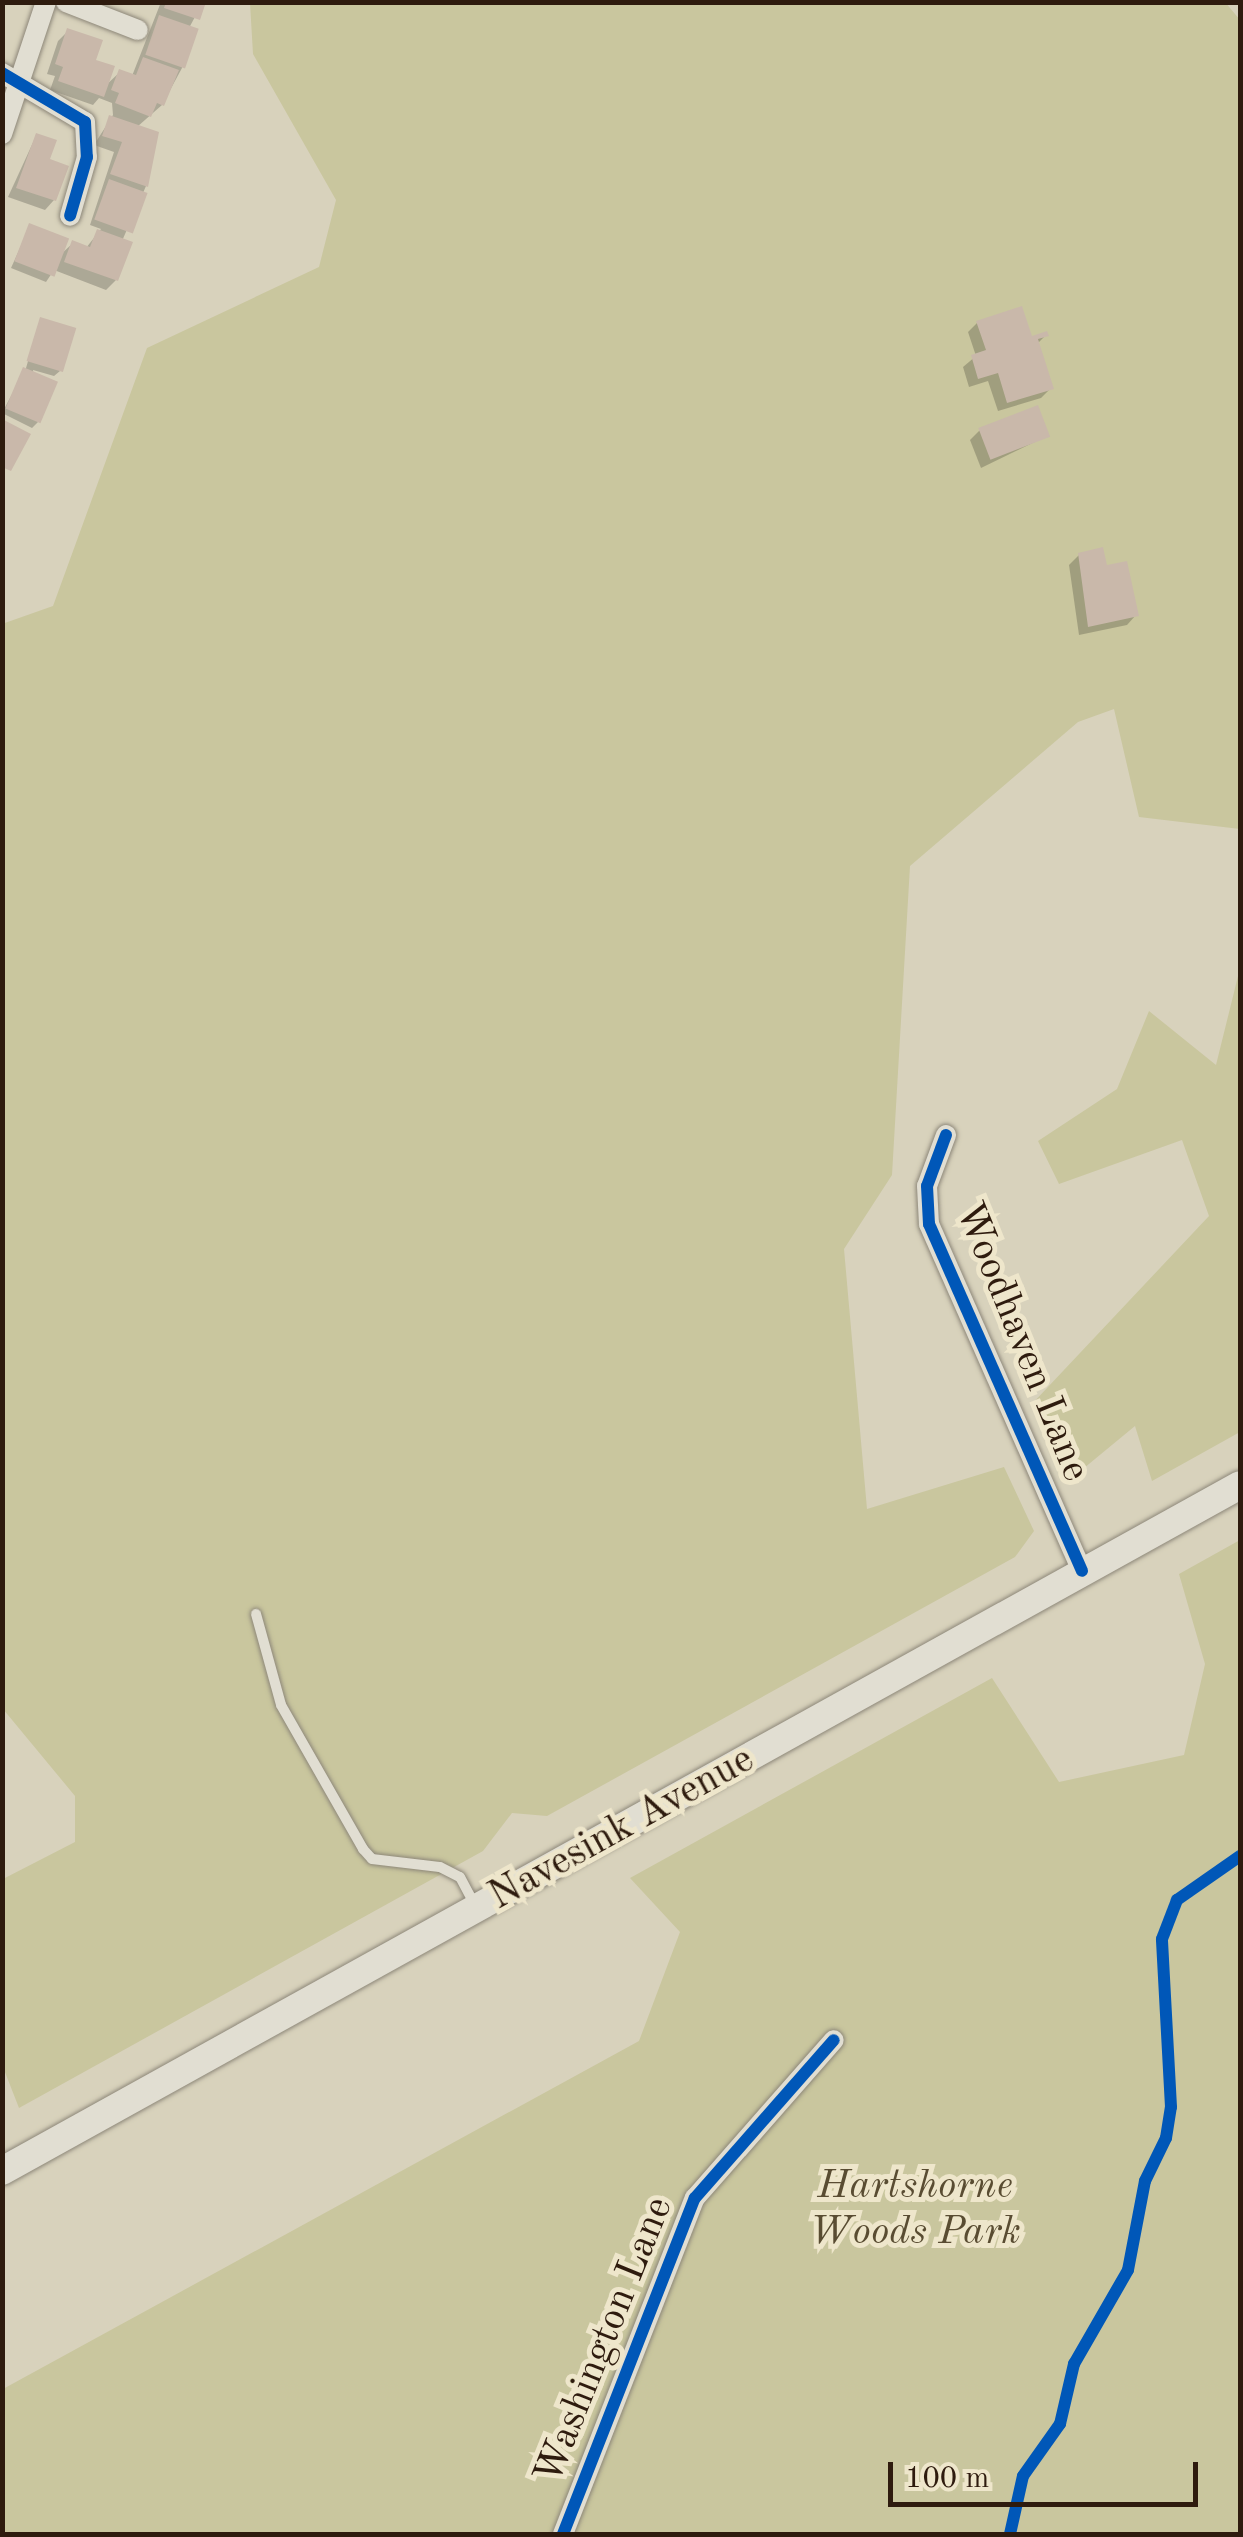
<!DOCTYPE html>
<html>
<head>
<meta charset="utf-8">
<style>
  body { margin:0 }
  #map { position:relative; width:1243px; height:2537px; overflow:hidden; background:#d8d2bc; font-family:"Old Standard TT",serif }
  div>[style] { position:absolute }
  .green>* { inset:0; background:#c9c69e }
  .shadow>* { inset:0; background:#0003 }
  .building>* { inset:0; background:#c9b8aa; transform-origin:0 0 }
  .roads { filter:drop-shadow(0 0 2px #8d8779) drop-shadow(0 0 2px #8d8779) }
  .service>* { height:10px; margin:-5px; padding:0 5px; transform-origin:5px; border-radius:5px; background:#e1ded2 }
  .minor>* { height:20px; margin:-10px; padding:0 10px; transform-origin:10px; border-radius:10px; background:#e1ded2 }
  .secondary>* { height:28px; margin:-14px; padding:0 14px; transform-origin:14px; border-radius:14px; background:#e1ded2 }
  .cycleway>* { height:12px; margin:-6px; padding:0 6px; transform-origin:6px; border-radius:6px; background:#0057b8 }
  span { translate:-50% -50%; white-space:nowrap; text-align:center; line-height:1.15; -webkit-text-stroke:10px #eee6cb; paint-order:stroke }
  .street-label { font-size:40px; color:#2e1b0e }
  .park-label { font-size:40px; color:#594c32; font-style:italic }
  .frame { position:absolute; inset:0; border:5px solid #2e1b0e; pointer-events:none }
  .scale { position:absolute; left:888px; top:2462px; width:310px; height:45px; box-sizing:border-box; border:5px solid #2e1b0e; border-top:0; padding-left:12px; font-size:30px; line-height:35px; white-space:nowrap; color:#2e1b0e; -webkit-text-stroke:8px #eee6cb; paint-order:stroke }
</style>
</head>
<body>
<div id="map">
  <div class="green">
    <div style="clip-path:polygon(1225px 2px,1240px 20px,1240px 829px,1139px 817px,1114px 709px,1078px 722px,910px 866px,892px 1175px,844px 1249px,867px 1509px,1004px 1467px,1034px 1531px,1015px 1557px,547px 1816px,512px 1813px,483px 1851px,19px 2108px,3px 2067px,3px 1879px,75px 1842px,75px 1796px,3px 1709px,2px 624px,53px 606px,147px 348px,319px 267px,336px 200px,253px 54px,250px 3px)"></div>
    <div style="clip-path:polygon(1240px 968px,1240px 1432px,1152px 1481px,1135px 1426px,1078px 1473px,1031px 1405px,1209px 1216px,1182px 1140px,1059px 1184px,1038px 1141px,1117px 1089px,1149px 1011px,1216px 1065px)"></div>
    <div style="clip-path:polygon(1240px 1540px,1240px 2534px,3px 2534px,3px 2389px,639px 2041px,680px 1932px,630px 1878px,992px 1678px,1059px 1782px,1184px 1755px,1205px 1664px,1179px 1574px)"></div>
  </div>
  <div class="shadow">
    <div style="clip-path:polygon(161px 2px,203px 2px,189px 28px,182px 68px,162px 105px,137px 127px,146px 186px,122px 241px,116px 280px,106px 290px,54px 270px,46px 282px,11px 268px,30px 226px,59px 256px,73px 243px,86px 248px,101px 229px,90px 225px,114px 152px,94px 145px,113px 115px,112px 103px,99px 98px,93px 105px,50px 90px,55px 76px,47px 74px,58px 41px,68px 31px,105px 86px,120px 72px,132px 76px)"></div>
    <div style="clip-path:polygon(36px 136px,54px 200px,45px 210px,8px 197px)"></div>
    <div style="clip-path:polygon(40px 320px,60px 371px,54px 376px,33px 370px,38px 422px,32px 428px,2px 413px,26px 368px)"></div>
    <div style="clip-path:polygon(977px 323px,1030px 339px,1046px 335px,1037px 344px,1051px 388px,1041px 398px,998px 411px,988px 381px,969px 387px,963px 367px,976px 356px,968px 332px)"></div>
    <div style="clip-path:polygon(980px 430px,1047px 436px,981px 468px,970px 440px)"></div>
    <div style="clip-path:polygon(1079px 555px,1105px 568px,1136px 615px,1127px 625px,1079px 635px,1069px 565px)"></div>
  </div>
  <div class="building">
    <div style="clip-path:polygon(166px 2px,206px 2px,200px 20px,164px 8px)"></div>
    <div style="left:159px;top:15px;width:42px;height:42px;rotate:19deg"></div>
    <div style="clip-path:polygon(67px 28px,103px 40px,96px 60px,115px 66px,104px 97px,58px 81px,63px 67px,55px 64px)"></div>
    <div style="clip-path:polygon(143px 57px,179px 70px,164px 106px,157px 103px,151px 117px,115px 103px,119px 93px,111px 90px,119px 69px,136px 75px)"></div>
    <div style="clip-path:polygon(109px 115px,159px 132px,148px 187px,110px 174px,122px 142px,102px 136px)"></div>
    <div style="clip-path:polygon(36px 133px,57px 140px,50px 159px,69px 166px,56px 201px,16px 188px)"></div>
    <div style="left:109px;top:179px;width:41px;height:43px;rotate:20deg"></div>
    <div style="left:29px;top:223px;width:43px;height:41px;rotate:21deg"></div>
    <div style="clip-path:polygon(97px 229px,133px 242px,118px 281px,64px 262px,72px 240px,90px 247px)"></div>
    <div style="clip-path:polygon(1022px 306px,1032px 336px,1047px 331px,1049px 336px,1038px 339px,1054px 389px,1007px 403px,998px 373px,978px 379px,971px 355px,986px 350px,976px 321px)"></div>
    <div style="left:40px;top:317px;width:38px;height:46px;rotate:17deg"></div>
    <div style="left:23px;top:367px;width:38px;height:45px;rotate:23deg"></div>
    <div style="left:1038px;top:405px;width:34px;height:64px;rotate:69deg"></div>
    <div style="clip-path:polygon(2px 419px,31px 434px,11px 471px,2px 467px)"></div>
    <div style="clip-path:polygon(1103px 547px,1107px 565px,1127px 561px,1139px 616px,1088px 627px,1078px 553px)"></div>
  </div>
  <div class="roads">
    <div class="service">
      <div style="left:256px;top:1614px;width:94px;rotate:74.6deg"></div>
      <div style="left:281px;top:1705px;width:166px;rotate:60.3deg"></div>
      <div style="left:363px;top:1849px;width:13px;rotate:48deg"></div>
      <div style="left:372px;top:1859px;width:68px;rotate:6.7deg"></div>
      <div style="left:440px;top:1867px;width:22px;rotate:27deg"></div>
      <div style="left:460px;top:1877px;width:34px;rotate:62deg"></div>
    </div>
    <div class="minor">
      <div style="left:66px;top:2px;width:77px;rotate:21.3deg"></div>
      <div style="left:2px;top:73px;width:96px;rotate:30.6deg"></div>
      <div style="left:85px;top:122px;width:35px;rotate:87deg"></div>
      <div style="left:87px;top:157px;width:61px;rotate:106.1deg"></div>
      <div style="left:2px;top:134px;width:139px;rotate:-71.6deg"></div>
      <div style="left:946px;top:1135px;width:54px;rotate:110.4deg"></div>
      <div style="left:927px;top:1186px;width:38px;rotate:87deg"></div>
      <div style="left:929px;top:1224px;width:379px;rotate:66.2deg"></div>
      <div style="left:563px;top:2534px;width:361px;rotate:-68.6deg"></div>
      <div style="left:695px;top:2198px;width:210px;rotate:-48.7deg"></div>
    </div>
    <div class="secondary">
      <div style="left:2px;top:2171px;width:1415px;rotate:-28.99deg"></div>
    </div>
  </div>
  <div class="cycleway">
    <div style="left:2px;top:73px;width:96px;rotate:30.6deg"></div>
    <div style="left:85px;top:122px;width:35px;rotate:87deg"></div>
    <div style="left:87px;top:157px;width:61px;rotate:106.1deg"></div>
    <div style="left:946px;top:1135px;width:54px;rotate:110.4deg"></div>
    <div style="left:927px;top:1186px;width:38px;rotate:87deg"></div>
    <div style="left:929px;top:1224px;width:379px;rotate:66.2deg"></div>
    <div style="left:563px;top:2534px;width:361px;rotate:-68.6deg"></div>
    <div style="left:695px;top:2198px;width:210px;rotate:-48.7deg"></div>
    <div style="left:1010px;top:2534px;width:59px;rotate:-77.4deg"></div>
    <div style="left:1023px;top:2476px;width:64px;rotate:-54.6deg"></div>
    <div style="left:1060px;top:2424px;width:62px;rotate:-76.9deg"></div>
    <div style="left:1074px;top:2364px;width:108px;rotate:-60.1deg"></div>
    <div style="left:1128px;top:2270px;width:91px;rotate:-79.2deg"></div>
    <div style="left:1145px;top:2181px;width:48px;rotate:-64deg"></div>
    <div style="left:1166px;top:2138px;width:31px;rotate:-81deg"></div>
    <div style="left:1171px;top:2107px;width:168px;rotate:-93.1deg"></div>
    <div style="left:1162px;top:1939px;width:42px;rotate:-69deg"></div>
    <div style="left:1177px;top:1900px;width:77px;rotate:-34.9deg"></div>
  </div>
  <div class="street-label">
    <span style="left:1021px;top:1342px;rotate:68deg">Woodhaven Lane</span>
    <span style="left:622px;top:1829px;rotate:-29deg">Navesink Avenue</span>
    <span style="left:605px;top:2341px;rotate:-68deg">Washington Lane</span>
  </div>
  <div class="park-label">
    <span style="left:915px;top:2210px">Hartshorne<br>Woods Park</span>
  </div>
  <div class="frame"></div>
  <div class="scale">100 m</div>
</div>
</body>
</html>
